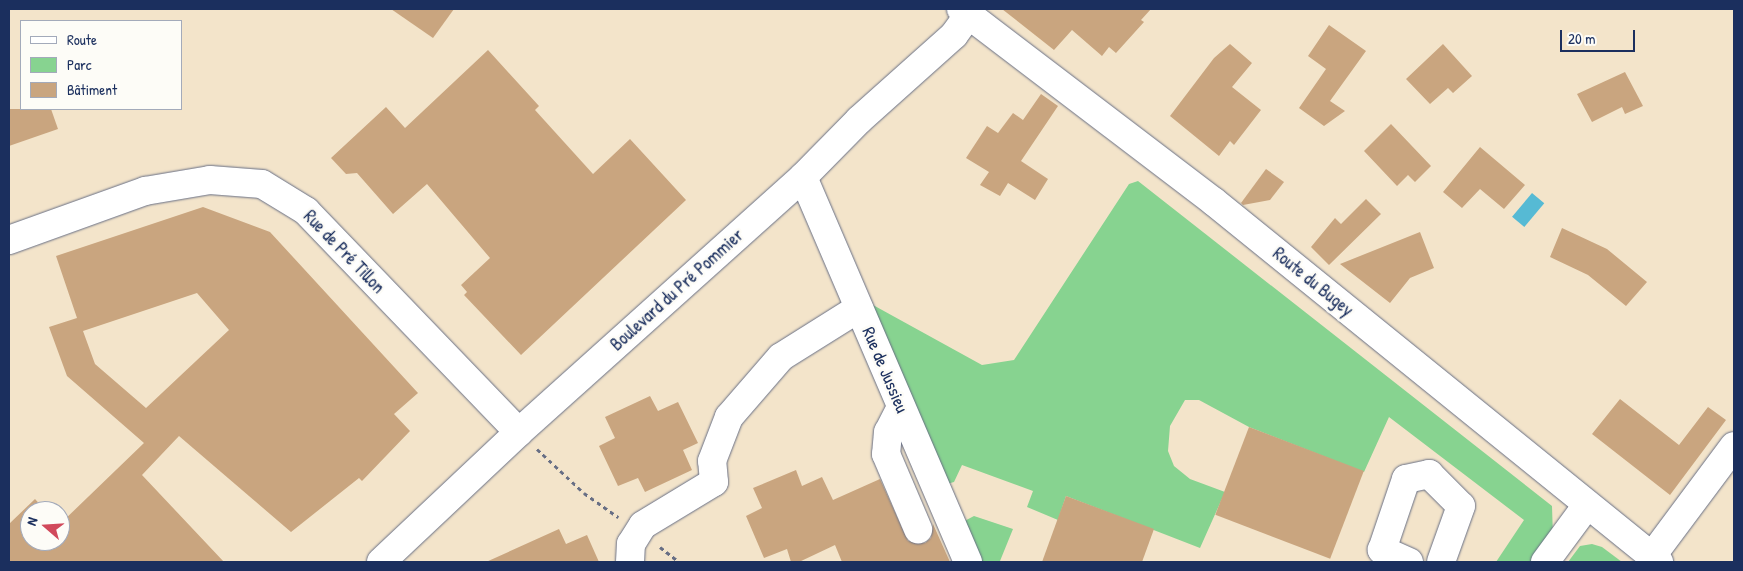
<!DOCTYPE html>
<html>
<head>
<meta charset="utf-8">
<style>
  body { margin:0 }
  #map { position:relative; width:1743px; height:571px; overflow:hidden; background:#f3e4ca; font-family:"Patrick Hand",sans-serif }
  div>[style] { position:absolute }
  .green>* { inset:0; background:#87d390 }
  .water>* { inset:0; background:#56bad4; transform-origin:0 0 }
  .building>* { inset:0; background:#c9a57f; transform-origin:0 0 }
  .path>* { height:3px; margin-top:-1.5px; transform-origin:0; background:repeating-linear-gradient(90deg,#676e84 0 4px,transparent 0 8px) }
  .roads { filter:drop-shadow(0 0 1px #676e84) drop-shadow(0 0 1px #676e84) }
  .minor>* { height:28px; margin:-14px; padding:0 14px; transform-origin:14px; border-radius:14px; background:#fff }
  span { translate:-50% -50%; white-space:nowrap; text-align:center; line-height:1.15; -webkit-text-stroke:5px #fdfcf7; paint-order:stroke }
  .street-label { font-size:18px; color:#1b2f5e }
  .frame { position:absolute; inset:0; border:10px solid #1b2f5e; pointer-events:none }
  .legend { position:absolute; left:20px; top:20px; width:162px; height:90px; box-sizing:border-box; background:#fdfcf7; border:1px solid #a3aaba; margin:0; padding:6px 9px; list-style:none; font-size:15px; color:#1b2f5e }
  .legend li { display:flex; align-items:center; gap:10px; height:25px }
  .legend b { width:25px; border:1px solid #a3aaba }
  .north { position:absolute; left:20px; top:501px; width:50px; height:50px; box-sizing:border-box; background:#fdfcf7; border:1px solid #a3aaba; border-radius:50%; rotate:289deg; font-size:14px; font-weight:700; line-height:20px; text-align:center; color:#1b2f5e }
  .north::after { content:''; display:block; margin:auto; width:18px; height:22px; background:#d1495b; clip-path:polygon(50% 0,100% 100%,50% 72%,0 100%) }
  .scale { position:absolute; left:1560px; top:30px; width:75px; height:22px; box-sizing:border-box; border:2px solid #1b2f5e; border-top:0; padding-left:6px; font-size:15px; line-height:18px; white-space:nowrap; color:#1b2f5e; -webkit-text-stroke:4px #fdfcf7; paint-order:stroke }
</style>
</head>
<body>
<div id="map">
  <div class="green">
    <div style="clip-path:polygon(1138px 181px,1552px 506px,1553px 538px,1534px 562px,1496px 562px,1524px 520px,1389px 417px,1364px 472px,1249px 427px,1199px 400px,1185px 400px,1170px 426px,1168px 451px,1174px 466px,1190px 479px,1225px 492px,1200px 548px,1066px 496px,1058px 520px,1027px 507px,1033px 491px,962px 465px,954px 482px,936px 487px,853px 294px,982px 365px,1014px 360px,1129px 184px)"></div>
    <div style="clip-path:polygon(974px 516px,1013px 529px,1000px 561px,1003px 562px,968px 562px,953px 527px)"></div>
    <div style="clip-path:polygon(1592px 544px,1602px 547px,1622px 562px,1568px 562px,1580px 546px)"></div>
  </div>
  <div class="water">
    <div style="left:1532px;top:193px;width:16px;height:31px;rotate:40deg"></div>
  </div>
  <div class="building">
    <div style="clip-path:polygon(391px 9px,454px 9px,433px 38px)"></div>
    <div style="clip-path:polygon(1002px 9px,1151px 9px,1141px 20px,1144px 22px,1116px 53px,1109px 47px,1102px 56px,1072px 30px,1054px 50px)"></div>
    <div style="clip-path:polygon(1329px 25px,1366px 51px,1330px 101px,1345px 111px,1324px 126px,1299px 108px,1326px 69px,1308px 56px)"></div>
    <div style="clip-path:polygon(1230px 44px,1252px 63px,1232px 87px,1261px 110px,1234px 145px,1230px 141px,1219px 156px,1170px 116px,1214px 58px)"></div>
    <div style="clip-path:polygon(1443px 44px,1472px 76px,1453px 93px,1448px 88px,1430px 104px,1406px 79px)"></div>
    <div style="clip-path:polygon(488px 50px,539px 106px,535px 110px,593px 174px,630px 139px,686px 200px,521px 355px,464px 295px,467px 292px,461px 285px,490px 258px,427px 184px,393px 214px,357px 173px,346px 174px,331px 158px,386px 107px,405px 128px)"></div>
    <div style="clip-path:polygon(1625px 72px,1643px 106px,1625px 114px,1622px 107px,1592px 122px,1577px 94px)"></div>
    <div style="clip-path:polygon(1041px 94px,1058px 106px,1021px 161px,1048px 179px,1035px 200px,1008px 183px,1000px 196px,980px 185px,989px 172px,966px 158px,987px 126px,998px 133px,1013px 113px,1023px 120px)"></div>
    <div style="clip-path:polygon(9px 109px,51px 109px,58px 129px,9px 146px)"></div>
    <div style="clip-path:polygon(1391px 124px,1431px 166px,1415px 182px,1408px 175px,1397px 186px,1364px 151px)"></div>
    <div style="clip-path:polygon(1480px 147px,1525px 185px,1504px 209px,1480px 189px,1462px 208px,1443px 192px)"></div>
    <div style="clip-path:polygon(1266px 169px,1284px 182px,1270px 200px,1243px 205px,1241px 203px)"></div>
    <div style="clip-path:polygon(1366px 199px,1381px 214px,1329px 265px,1311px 247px,1335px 218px,1341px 224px)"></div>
    <div style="clip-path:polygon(evenodd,203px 207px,270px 232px,418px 393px,394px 414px,410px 431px,362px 481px,359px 478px,291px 532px,179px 436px,142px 475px,224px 562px,9px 562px,9px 524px,35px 499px,46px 511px,30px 511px,30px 541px,60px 541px,60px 524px,144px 443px,67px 376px,49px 327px,77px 318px,56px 256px,203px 207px,197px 293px,229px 330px,146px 408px,95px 364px,83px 331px,197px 293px)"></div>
    <div style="clip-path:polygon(1562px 228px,1607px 249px,1647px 282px,1626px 306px,1588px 275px,1550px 257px)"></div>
    <div style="clip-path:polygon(1420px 232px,1434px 268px,1410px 278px,1390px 303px,1340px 264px)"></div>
    <div style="clip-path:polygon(650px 396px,658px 411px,678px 402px,698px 443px,683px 450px,692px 470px,645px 492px,638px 478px,618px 486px,599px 446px,615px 438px,605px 417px)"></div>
    <div style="clip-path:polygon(1620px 399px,1679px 445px,1708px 407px,1726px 420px,1670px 495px,1592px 434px)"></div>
    <div style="left:1249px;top:427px;width:123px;height:94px;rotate:21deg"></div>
    <div style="clip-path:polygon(796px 470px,802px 486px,822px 477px,833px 500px,880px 479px,908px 541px,925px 543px,931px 538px,933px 524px,950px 562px,842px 562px,835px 545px,799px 562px,791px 562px,787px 549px,764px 558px,746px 516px,762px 508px,753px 488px)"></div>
    <div style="clip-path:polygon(1066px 496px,1154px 529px,1142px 562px,1042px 562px)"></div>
    <div style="clip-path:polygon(559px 529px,566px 544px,587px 535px,599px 562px,486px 562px)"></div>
  </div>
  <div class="path">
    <div style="left:537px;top:449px;width:64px;rotate:43.1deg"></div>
    <div style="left:584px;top:493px;width:42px;rotate:35.2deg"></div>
    <div style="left:660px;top:547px;width:24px;rotate:38deg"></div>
  </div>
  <div class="roads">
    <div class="minor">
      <div style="left:961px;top:9px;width:317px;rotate:37.3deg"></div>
      <div style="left:1213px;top:201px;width:574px;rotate:38.99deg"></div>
      <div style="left:803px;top:177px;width:419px;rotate:66.8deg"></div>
      <div style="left:9px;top:240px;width:145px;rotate:-19.8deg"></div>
      <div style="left:145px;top:191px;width:66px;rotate:-9.6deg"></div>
      <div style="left:210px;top:180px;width:52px;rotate:4.4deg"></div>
      <div style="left:262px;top:184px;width:52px;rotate:31.5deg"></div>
      <div style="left:306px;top:211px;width:307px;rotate:46.1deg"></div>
      <div style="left:901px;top:407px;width:28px;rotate:117deg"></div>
      <div style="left:888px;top:432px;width:22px;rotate:95deg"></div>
      <div style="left:886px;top:454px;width:82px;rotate:66.9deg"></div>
      <div style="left:1652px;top:556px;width:137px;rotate:-53.3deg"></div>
      <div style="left:381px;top:562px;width:190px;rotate:-43.3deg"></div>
      <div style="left:519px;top:432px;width:382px;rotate:-41.9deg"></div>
      <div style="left:803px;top:177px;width:80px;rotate:-45.5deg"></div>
      <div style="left:859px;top:120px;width:127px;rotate:-41.8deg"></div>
      <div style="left:954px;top:35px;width:26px;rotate:-54deg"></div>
      <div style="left:630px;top:562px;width:18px;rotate:-87deg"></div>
      <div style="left:631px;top:544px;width:22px;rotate:-58deg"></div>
      <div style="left:643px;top:525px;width:83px;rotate:-31.2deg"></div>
      <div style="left:714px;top:482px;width:21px;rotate:-95deg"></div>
      <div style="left:712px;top:461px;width:47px;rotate:-68.9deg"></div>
      <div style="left:729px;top:417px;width:79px;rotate:-49.1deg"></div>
      <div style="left:781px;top:357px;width:92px;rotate:-32.1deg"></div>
      <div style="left:1409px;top:562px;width:30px;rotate:-156deg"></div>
      <div style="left:1382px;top:550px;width:75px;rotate:-71.3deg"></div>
      <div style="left:1406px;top:479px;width:24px;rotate:-12deg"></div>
      <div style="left:1429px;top:474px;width:45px;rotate:45deg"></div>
      <div style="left:1461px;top:506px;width:59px;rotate:109.7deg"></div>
      <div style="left:1545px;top:562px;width:71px;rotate:-53.6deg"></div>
    </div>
  </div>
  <div class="street-label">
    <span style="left:344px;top:252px;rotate:46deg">Rue de Pré Tillon</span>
    <span style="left:1313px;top:282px;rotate:39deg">Route du Bugey</span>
    <span style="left:677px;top:290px;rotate:-42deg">Boulevard du Pré Pommier</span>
    <span style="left:885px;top:370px;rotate:67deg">Rue de Jussieu</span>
  </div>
  <div class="frame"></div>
  <ul class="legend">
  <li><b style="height:6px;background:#fff"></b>Route</li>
  <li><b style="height:14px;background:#87d390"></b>Parc</li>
  <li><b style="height:14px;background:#c9a57f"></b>Bâtiment</li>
  </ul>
  <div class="north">N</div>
  <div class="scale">20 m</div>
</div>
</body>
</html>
